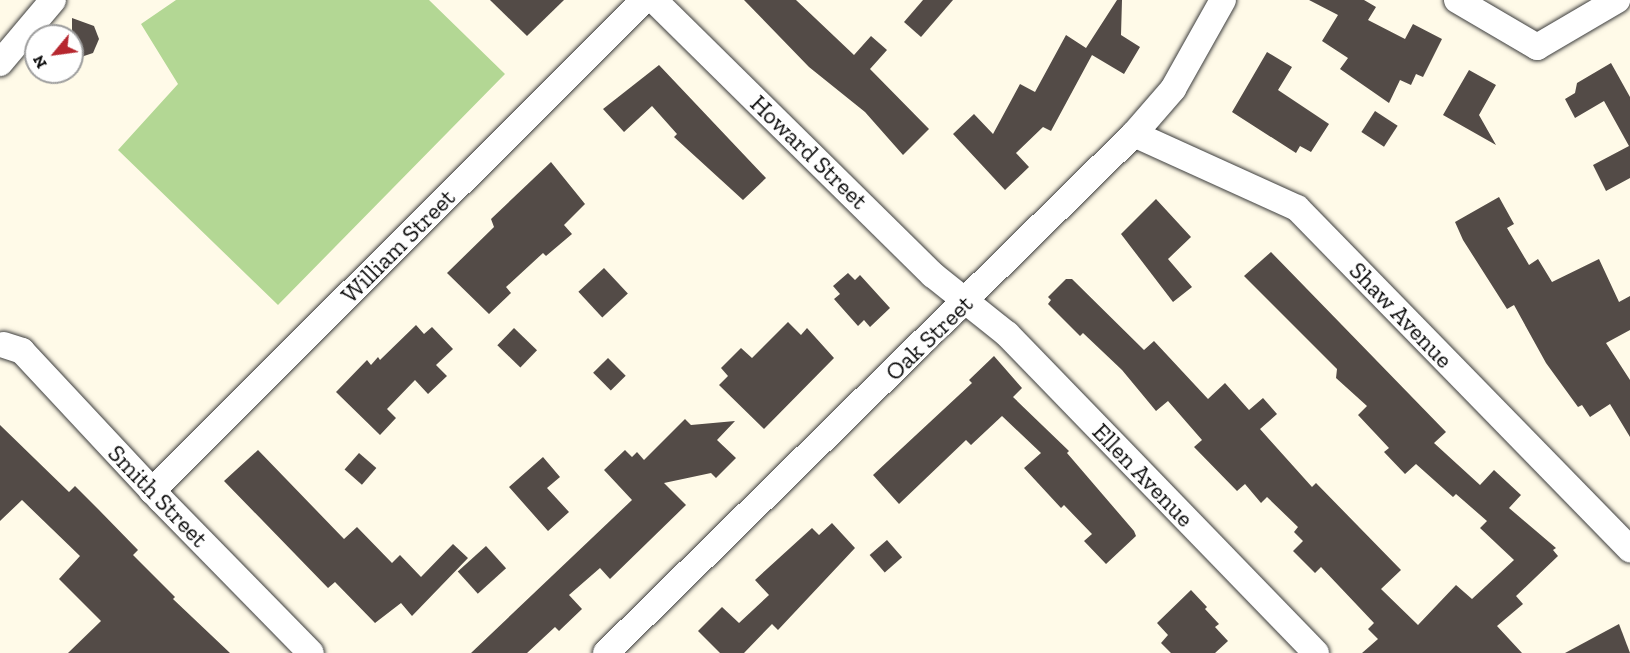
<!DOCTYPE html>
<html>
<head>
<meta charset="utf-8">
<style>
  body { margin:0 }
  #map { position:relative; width:1630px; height:653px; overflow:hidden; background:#fffae8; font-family:"Zilla Slab",serif }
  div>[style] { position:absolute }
  .forest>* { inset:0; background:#b3d794 }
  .building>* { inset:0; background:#534b47; transform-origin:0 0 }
  .roads { filter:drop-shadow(0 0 2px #3d3d3d) drop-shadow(0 0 2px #3d3d3d) }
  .minor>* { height:26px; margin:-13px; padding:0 13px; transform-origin:13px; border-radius:13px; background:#fff }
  span { translate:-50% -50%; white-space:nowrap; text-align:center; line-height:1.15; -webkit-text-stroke:6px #fff; paint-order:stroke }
  .street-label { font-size:24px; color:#0a0a0a }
  .north { position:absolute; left:24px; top:24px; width:60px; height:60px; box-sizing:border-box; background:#fff; border:2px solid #9d9d9d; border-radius:50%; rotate:241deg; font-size:16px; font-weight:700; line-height:24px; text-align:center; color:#0a0a0a }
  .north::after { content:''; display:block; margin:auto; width:21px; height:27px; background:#b6272f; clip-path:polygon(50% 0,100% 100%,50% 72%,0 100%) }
</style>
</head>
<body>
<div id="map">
  <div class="forest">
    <div style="clip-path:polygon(176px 0,429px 0,505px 74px,278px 305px,118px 150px,178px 84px,141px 24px)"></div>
  </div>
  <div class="building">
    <div style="clip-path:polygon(490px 0,564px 0,527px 36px)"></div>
    <div style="clip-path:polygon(744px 0,796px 0,854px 55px,871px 36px,887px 50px,870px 69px,929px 129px,903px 155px,865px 112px,809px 67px)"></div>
    <div style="clip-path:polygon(923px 0,953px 0,921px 37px,904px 22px)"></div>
    <div style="clip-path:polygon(1117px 0,1122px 0,1121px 35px,1140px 47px,1124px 74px,1092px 55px,1051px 131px,1043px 127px,1016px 153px,1029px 167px,1005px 190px,953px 134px,974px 114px,993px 134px,1020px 84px,1035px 92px,1066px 35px,1086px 48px)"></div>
    <div style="clip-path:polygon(1309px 0,1364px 0,1376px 7px,1368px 20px,1405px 39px,1413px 24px,1442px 39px,1423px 77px,1416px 74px,1411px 85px,1400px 80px,1389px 103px,1340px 69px,1348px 58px,1322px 41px,1338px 15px)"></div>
    <div style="clip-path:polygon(72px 18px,94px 26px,99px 39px,93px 53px,72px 60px)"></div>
    <div style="clip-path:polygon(1267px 52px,1292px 67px,1278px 90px,1329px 124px,1311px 152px,1300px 146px,1296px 153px,1232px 112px)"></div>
    <div style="clip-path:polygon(1611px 63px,1630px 97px,1630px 178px,1606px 191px,1593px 165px,1629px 146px,1604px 101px,1575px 118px,1565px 99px,1575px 93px,1577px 83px)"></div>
    <div style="clip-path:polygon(659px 65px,766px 178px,743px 200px,674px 137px,677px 134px,652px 106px,624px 132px,603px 109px)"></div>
    <div style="clip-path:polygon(1469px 70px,1496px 85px,1479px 115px,1496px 145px,1443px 115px)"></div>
    <div style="left:1375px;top:111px;width:27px;height:25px;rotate:33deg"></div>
    <div style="clip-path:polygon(551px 162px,585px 204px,564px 225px,572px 234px,546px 256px,543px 253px,506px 287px,511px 293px,489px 314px,447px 273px,494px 227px,491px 219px)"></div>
    <div style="clip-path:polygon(1499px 197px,1514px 224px,1507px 228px,1529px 265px,1538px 259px,1552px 282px,1599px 259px,1619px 302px,1630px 296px,1630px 330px,1606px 343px,1630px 380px,1630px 437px,1610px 404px,1590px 417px,1582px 405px,1578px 407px,1546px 363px,1514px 305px,1507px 309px,1463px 240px,1455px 222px)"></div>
    <div style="clip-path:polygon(1156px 199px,1191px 237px,1168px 259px,1192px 287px,1173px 302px,1121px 234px)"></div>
    <div style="clip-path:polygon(1271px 252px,1446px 432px,1434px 443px,1480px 485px,1494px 470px,1521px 495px,1509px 508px,1556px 548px,1553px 550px,1558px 556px,1516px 596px,1523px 604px,1497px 626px,1522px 653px,1362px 653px,1378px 639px,1368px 629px,1374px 623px,1321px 567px,1315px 573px,1293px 551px,1303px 541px,1294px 532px,1298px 527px,1267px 497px,1261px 503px,1245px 484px,1237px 491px,1194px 447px,1202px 440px,1168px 401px,1156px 411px,1122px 370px,1083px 333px,1080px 336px,1048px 304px,1051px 300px,1048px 297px,1066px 279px,1072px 279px,1144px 350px,1154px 341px,1208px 399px,1225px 383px,1249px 410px,1263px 398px,1277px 414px,1260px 429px,1312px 487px,1316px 483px,1401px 570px,1381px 589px,1418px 625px,1456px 585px,1472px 599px,1514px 560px,1480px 528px,1487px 521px,1456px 494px,1453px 497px,1416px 464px,1405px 474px,1384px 452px,1389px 448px,1358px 415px,1367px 406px,1336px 378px,1337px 369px,1244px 276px)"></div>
    <div style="left:604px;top:268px;width:35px;height:35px;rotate:47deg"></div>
    <div style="clip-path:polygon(848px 273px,855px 280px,860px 275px,890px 308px,870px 327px,864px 320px,858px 326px,834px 299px,840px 294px,833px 286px)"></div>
    <div style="clip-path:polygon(788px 322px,801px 335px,807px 328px,834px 358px,764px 429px,719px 385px,728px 376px,721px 368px,741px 348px,752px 358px)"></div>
    <div style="clip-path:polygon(416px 325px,424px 334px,432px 327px,453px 349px,436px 365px,447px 376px,428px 394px,415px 380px,387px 409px,396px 418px,380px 435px,336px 392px,367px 360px,371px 365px,378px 357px,380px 360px)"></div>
    <div style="left:514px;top:328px;width:32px;height:24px;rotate:44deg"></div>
    <div style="clip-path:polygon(994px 356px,1022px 388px,1013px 397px,1069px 451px,1067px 453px,1134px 531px,1136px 536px,1106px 564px,1084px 541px,1092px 534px,1064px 505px,1061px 508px,1024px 468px,1041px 453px,1002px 416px,971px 445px,966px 440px,899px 504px,873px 475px,972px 383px,969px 380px)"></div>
    <div style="left:608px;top:358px;width:25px;height:21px;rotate:45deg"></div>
    <div style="clip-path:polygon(685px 419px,691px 425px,735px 421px,717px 440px,736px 458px,716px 478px,711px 473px,664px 483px,686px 505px,610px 579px,600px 568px,569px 595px,582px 609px,559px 631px,555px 627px,527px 653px,471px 653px,632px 500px,604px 470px,625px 450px,632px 457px,637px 452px,644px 460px)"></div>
    <div style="clip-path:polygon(0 425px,69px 492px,75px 486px,99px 510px,138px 550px,133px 555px,175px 597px,173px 599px,230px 653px,68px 653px,101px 621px,59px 579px,80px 556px,22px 500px,0 521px)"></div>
    <div style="clip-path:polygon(258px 450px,344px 539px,357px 527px,392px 563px,400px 555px,421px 577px,453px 544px,468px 558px,412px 616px,401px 603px,375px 623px,335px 582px,328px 588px,224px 481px)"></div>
    <div style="left:359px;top:453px;width:23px;height:22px;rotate:41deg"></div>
    <div style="clip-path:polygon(543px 457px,560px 477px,547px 488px,569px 512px,548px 531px,509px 487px)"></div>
    <div style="clip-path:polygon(832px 523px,855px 548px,778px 630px,772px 624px,744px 653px,720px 653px,698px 631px,722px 607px,739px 623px,769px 595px,755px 580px,812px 528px,819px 535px)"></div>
    <div style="left:887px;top:540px;width:23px;height:23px;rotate:49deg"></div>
    <div style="left:486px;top:546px;width:30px;height:38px;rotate:48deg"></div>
    <div style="clip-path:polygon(1191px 590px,1207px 607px,1205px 609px,1219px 624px,1215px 627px,1228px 641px,1215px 653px,1171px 653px,1161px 643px,1168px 635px,1157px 623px)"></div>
    <div style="clip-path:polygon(1619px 624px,1630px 653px,1565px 653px)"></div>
  </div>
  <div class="roads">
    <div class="minor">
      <div style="left:654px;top:0;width:392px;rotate:44.6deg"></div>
      <div style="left:933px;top:275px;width:95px;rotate:38.6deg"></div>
      <div style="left:1007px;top:334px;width:444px;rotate:45.9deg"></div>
      <div style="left:1457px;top:0;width:93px;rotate:30.4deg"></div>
      <div style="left:1537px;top:47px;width:93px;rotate:-30.4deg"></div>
      <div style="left:0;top:63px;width:82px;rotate:-49.9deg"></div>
      <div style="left:1134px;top:134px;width:179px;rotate:24.4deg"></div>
      <div style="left:1297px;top:208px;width:477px;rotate:45.7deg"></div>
      <div style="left:4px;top:345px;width:19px;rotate:18deg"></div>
      <div style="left:22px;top:351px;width:204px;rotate:47deg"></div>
      <div style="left:161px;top:500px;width:214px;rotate:45.6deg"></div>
      <div style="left:152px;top:491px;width:695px;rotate:-44.94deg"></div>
      <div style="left:606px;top:653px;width:740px;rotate:-44.51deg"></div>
      <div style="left:1134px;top:134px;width:60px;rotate:-49.1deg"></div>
      <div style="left:1173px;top:89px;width:102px;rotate:-60.7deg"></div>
    </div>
  </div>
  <div class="street-label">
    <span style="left:809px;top:152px;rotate:44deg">Howard Street</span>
    <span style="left:398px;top:246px;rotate:-45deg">William Street</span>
    <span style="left:1401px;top:315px;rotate:46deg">Shaw Avenue</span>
    <span style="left:929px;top:338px;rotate:-44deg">Oak Street</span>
    <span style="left:1143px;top:475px;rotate:46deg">Ellen Avenue</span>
    <span style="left:158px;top:496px;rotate:46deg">Smith Street</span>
  </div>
  <div class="north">N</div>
</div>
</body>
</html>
